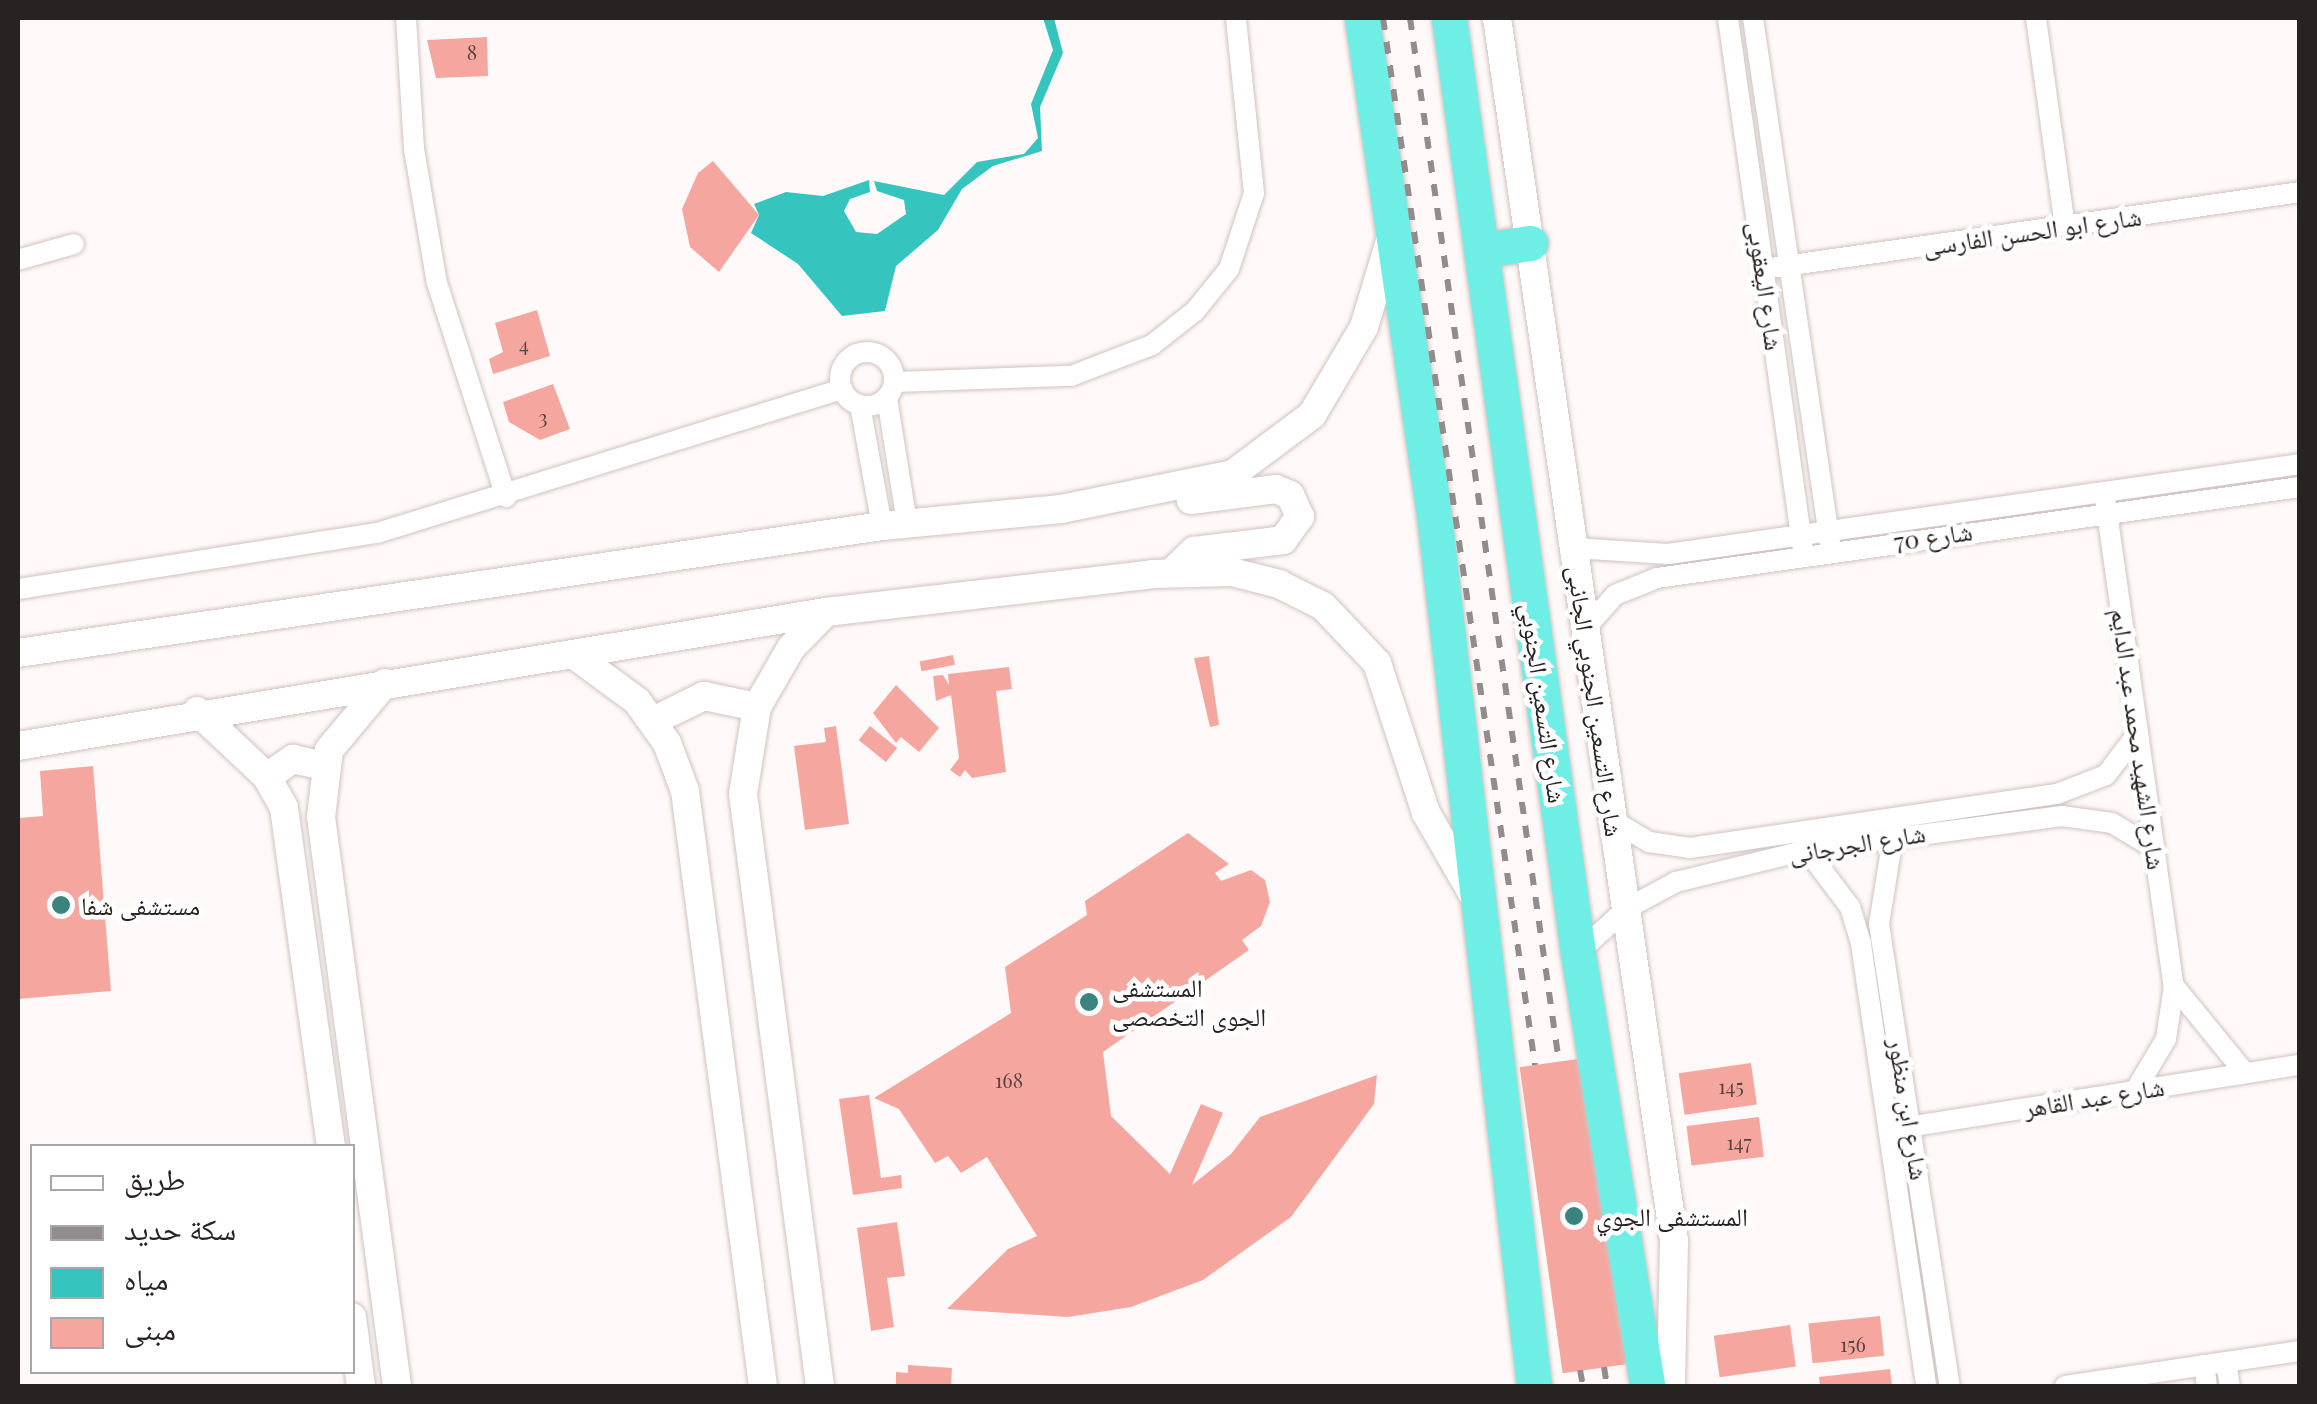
<!DOCTYPE html>
<html>
<head>
<meta charset="utf-8">
<style>
  body { margin:0 }
  #map { position:relative; width:2317px; height:1404px; overflow:hidden; background:#fffaf9; font-family:"Playfair Display","Noto Naskh Arabic",serif }
  div>[style] { position:absolute }
  .water>* { inset:0; background:#36c5be }
  .building>* { inset:0; background:#f5a79f; transform-origin:0 0 }
  .roads { filter:drop-shadow(0 0 2px #cfc3c2) drop-shadow(0 0 2px #cfc3c2) }
  .street>* { height:20px; margin:-10px; padding:0 10px; transform-origin:10px; border-radius:10px; background:#fff }
  .street>.ring { margin:-10px; padding:0; box-sizing:content-box; background:none; border:20px solid #fff; border-radius:50% }
  .secondary>* { height:28px; margin:-14px; padding:0 14px; transform-origin:14px; border-radius:14px; background:#fff }
  .highway>* { height:35px; margin:-17.5px; padding:0 17.5px; transform-origin:17.5px; border-radius:17.5px; background:#6feee6 }
  .rail>* { height:6px; margin-top:-3px; transform-origin:0; background:repeating-linear-gradient(90deg,#928d8c 0 12px,transparent 0 24px) }
  .dots>* { width:28px; height:28px; translate:-50% -50%; box-sizing:border-box; border:5px solid #fff; border-radius:50% }
  span { translate:-50% -50%; white-space:nowrap; text-align:center; line-height:1.15; -webkit-text-stroke:9px #fff; paint-order:stroke }
  .number-label { font-size:20px; color:#5a4441 }
  .number-label span { -webkit-text-stroke-width:0 }
  .street-label { font-size:25px; color:#272322 }
  .poi-label { font-size:25px; color:#272322 }
  .left { translate:0 -50%; text-align:left }
  .frame { position:absolute; inset:0; border:20px solid #272322; pointer-events:none }
  .legend { position:absolute; left:30px; top:1144px; width:325px; height:230px; box-sizing:border-box; background:#fff; border:2px solid #a9a7a7; margin:0; padding:12px 18px; list-style:none; font-size:30px; color:#272322 }
  .legend li { display:flex; align-items:center; gap:20px; height:50px }
  .legend b { width:50px; border:2px solid #a9a7a7 }
</style>
</head>
<body>
<div id="map">
  <div class="water">
    <div style="clip-path:polygon(1043px 18px,1054px 18px,1063px 53px,1040px 107px,1042px 151px,993px 166px,962px 189px,938px 230px,896px 266px,885px 311px,842px 316px,798px 264px,751px 233px,759px 215px,754px 204px,786px 192px,823px 196px,869px 180px,870px 192px,850px 199px,844px 211px,856px 232px,877px 234px,906px 214px,904px 200px,877px 191px,874px 181px,944px 195px,977px 162px,1024px 154px,1038px 138px,1031px 104px,1053px 50px)"></div>
  </div>
  <div class="building">
    <div style="clip-path:polygon(487px 37px,488px 76px,436px 78px,427px 40px)"></div>
    <div style="clip-path:polygon(713px 161px,759px 215px,719px 272px,690px 247px,682px 209px,698px 173px)"></div>
    <div style="clip-path:polygon(537px 310px,550px 356px,493px 374px,489px 359px,503px 352px,495px 323px)"></div>
    <div style="clip-path:polygon(553px 384px,570px 429px,540px 440px,509px 422px,503px 402px)"></div>
    <div style="left:953px;top:655px;width:10px;height:34px;rotate:79deg"></div>
    <div style="clip-path:polygon(1209px 656px,1219px 725px,1210px 727px,1194px 658px)"></div>
    <div style="clip-path:polygon(1009px 667px,1012px 689px,996px 691px,1006px 772px,972px 778px,965px 770px,960px 777px,950px 770px,959px 758px,951px 695px,936px 701px,933px 676px,943px 675px,949px 685px,948px 674px)"></div>
    <div style="clip-path:polygon(896px 685px,939px 728px,919px 752px,901px 737px,896px 743px,873px 713px)"></div>
    <div style="clip-path:polygon(836px 726px,849px 824px,805px 830px,794px 746px,826px 742px,824px 728px)"></div>
    <div style="left:870px;top:726px;width:35px;height:18px;rotate:39deg"></div>
    <div style="clip-path:polygon(93px 766px,111px 991px,18px 999px,18px 818px,43px 816px,40px 771px)"></div>
    <div style="clip-path:polygon(1188px 833px,1229px 864px,1215px 873px,1221px 881px,1251px 870px,1265px 880px,1270px 902px,1261px 926px,1242px 940px,1249px 950px,1103px 1052px,1111px 1116px,1170px 1174px,1201px 1104px,1223px 1113px,1192px 1185px,1231px 1154px,1260px 1117px,1377px 1075px,1374px 1104px,1291px 1217px,1203px 1280px,1131px 1307px,1068px 1317px,947px 1309px,1008px 1249px,1037px 1236px,987px 1157px,961px 1173px,948px 1156px,935px 1163px,899px 1109px,874px 1098px,1011px 1013px,1005px 967px,1087px 915px,1085px 901px)"></div>
    <div style="left:1585px;top:1058px;width:309px;height:66px;rotate:82deg"></div>
    <div style="left:1751px;top:1063px;width:42px;height:73px;rotate:82deg"></div>
    <div style="clip-path:polygon(869px 1095px,881px 1178px,901px 1175px,902px 1188px,853px 1195px,839px 1099px)"></div>
    <div style="left:1759px;top:1117px;width:40px;height:73px;rotate:83deg"></div>
    <div style="clip-path:polygon(897px 1222px,905px 1276px,887px 1278px,894px 1327px,871px 1331px,857px 1228px)"></div>
    <div style="left:1880px;top:1316px;width:40px;height:72px;rotate:84deg"></div>
    <div style="left:1790px;top:1325px;width:42px;height:77px;rotate:82deg"></div>
    <div style="clip-path:polygon(908px 1365px,952px 1368px,951px 1386px,896px 1386px,896px 1372px,908px 1373px)"></div>
    <div style="clip-path:polygon(1890px 1369px,1892px 1386px,1820px 1386px,1819px 1377px)"></div>
  </div>
  <div class="roads">
    <div class="street">
      <div style="left:406px;top:18px;width:131px;rotate:86.5deg"></div>
      <div style="left:414px;top:149px;width:136px;rotate:80.3deg"></div>
      <div style="left:437px;top:283px;width:225px;rotate:72.1deg"></div>
      <div style="left:1728px;top:18px;width:537px;rotate:81.98deg"></div>
      <div style="left:1753px;top:18px;width:531px;rotate:81.66deg"></div>
      <div style="left:2036px;top:18px;width:210px;rotate:82.1deg"></div>
      <div style="left:18px;top:260px;width:58px;rotate:-15.9deg"></div>
      <div style="left:1764px;top:269px;width:542px;rotate:-8.17deg"></div>
      <div class="ring" style="left:840px;top:352px;width:34px;height:34px"></div>
      <div style="left:895px;top:382px;width:176px;rotate:-2deg"></div>
      <div style="left:1071px;top:376px;width:87px;rotate:-20.9deg"></div>
      <div style="left:1152px;top:345px;width:55px;rotate:-38.3deg"></div>
      <div style="left:1195px;top:311px;width:54px;rotate:-51deg"></div>
      <div style="left:1229px;top:269px;width:80px;rotate:-71.8deg"></div>
      <div style="left:1254px;top:193px;width:176px;rotate:-95.9deg"></div>
      <div style="left:887px;top:398px;width:127px;rotate:80.9deg"></div>
      <div style="left:860px;top:405px;width:123px;rotate:79.7deg"></div>
      <div style="left:2105px;top:498px;width:493px;rotate:82deg"></div>
      <div style="left:2174px;top:986px;width:54px;rotate:98.6deg"></div>
      <div style="left:2166px;top:1039px;width:61px;rotate:120.8deg"></div>
      <div style="left:1574px;top:548px;width:94px;rotate:3.7deg"></div>
      <div style="left:1668px;top:554px;width:638px;rotate:-8.1deg"></div>
      <div style="left:18px;top:589px;width:363px;rotate:-8.9deg"></div>
      <div style="left:377px;top:533px;width:487px;rotate:-17.2deg"></div>
      <div style="left:1585px;top:629px;width:45px;rotate:-48.6deg"></div>
      <div style="left:1615px;top:595px;width:45px;rotate:-22deg"></div>
      <div style="left:1657px;top:578px;width:649px;rotate:-8.06deg"></div>
      <div style="left:1896px;top:819px;width:106px;rotate:99.2deg"></div>
      <div style="left:1879px;top:924px;width:467px;rotate:81.3deg"></div>
      <div style="left:1614px;top:821px;width:41px;rotate:31deg"></div>
      <div style="left:1649px;top:842px;width:41px;rotate:8.3deg"></div>
      <div style="left:1690px;top:848px;width:371px;rotate:-8.4deg"></div>
      <div style="left:2057px;top:794px;width:53px;rotate:-21.2deg"></div>
      <div style="left:2106px;top:775px;width:53px;rotate:-52.7deg"></div>
      <div style="left:1807px;top:850px;width:71px;rotate:53deg"></div>
      <div style="left:1850px;top:907px;width:39px;rotate:73deg"></div>
      <div style="left:1861px;top:944px;width:447px;rotate:81.6deg"></div>
      <div style="left:1578px;top:953px;width:65px;rotate:-42.5deg"></div>
      <div style="left:1626px;top:909px;width:57px;rotate:-28.4deg"></div>
      <div style="left:1676px;top:882px;width:135px;rotate:-13.7deg"></div>
      <div style="left:1807px;top:850px;width:257px;rotate:-7.6deg"></div>
      <div style="left:2062px;top:816px;width:50px;rotate:8deg"></div>
      <div style="left:2112px;top:823px;width:49px;rotate:30.8deg"></div>
      <div style="left:2174px;top:986px;width:112px;rotate:50.8deg"></div>
      <div style="left:1901px;top:1128px;width:404px;rotate:-9deg"></div>
      <div style="left:2226px;top:1362px;width:24px;rotate:81deg"></div>
      <div style="left:2204px;top:1365px;width:21px;rotate:82deg"></div>
      <div style="left:2065px;top:1386px;width:238px;rotate:-8.5deg"></div>
    </div>
    <div class="secondary">
      <div style="left:1497px;top:18px;width:1236px;rotate:81.76deg"></div>
      <div style="left:1674px;top:1241px;width:145px;rotate:91.2deg"></div>
      <div style="left:1171px;top:573px;width:32px;rotate:-44deg"></div>
      <div style="left:1194px;top:551px;width:90px;rotate:-7deg"></div>
      <div style="left:1283px;top:540px;width:29px;rotate:-54deg"></div>
      <div style="left:1300px;top:517px;width:24px;rotate:-114deg"></div>
      <div style="left:1290px;top:495px;width:15px;rotate:-157deg"></div>
      <div style="left:1276px;top:489px;width:86px;rotate:172.6deg"></div>
      <div style="left:18px;top:653px;width:873px;rotate:-8.36deg"></div>
      <div style="left:882px;top:526px;width:180px;rotate:-5.4deg"></div>
      <div style="left:1061px;top:509px;width:176px;rotate:-11.5deg"></div>
      <div style="left:1233px;top:474px;width:99px;rotate:-36.8deg"></div>
      <div style="left:1312px;top:415px;width:102px;rotate:-59.4deg"></div>
      <div style="left:1364px;top:327px;width:90px;rotate:-73.2deg"></div>
      <div style="left:573px;top:654px;width:79px;rotate:36.3deg"></div>
      <div style="left:637px;top:701px;width:52px;rotate:54.5deg"></div>
      <div style="left:667px;top:743px;width:51px;rotate:69.4deg"></div>
      <div style="left:685px;top:791px;width:600px;rotate:82.53deg"></div>
      <div style="left:385px;top:683px;width:87px;rotate:129.9deg"></div>
      <div style="left:329px;top:750px;width:67px;rotate:96.8deg"></div>
      <div style="left:321px;top:817px;width:574px;rotate:82.39deg"></div>
      <div style="left:197px;top:711px;width:96px;rotate:43.3deg"></div>
      <div style="left:267px;top:777px;width:35px;rotate:61deg"></div>
      <div style="left:284px;top:808px;width:341px;rotate:82.1deg"></div>
      <div style="left:653px;top:721px;width:57px;rotate:-26.1deg"></div>
      <div style="left:704px;top:696px;width:54px;rotate:11.7deg"></div>
      <div style="left:18px;top:746px;width:819px;rotate:-9.42deg"></div>
      <div style="left:826px;top:612px;width:328px;rotate:-6.6deg"></div>
      <div style="left:1152px;top:574px;width:80px;rotate:-1.4deg"></div>
      <div style="left:1232px;top:572px;width:49px;rotate:14.3deg"></div>
      <div style="left:1279px;top:584px;width:49px;rotate:26.6deg"></div>
      <div style="left:1323px;top:606px;width:79px;rotate:46.5deg"></div>
      <div style="left:1377px;top:663px;width:158px;rotate:71.9deg"></div>
      <div style="left:1426px;top:813px;width:104px;rotate:60deg"></div>
      <div style="left:267px;top:777px;width:32px;rotate:-35deg"></div>
      <div style="left:293px;top:759px;width:32px;rotate:13deg"></div>
      <div style="left:352px;top:1317px;width:70px;rotate:82.6deg"></div>
      <div style="left:820px;top:1386px;width:597px;rotate:-97.41deg"></div>
      <div style="left:743px;top:794px;width:88px;rotate:-80.9deg"></div>
      <div style="left:757px;top:707px;width:68px;rotate:-60deg"></div>
      <div style="left:791px;top:648px;width:50px;rotate:-45.8deg"></div>
    </div>
    <div class="highway">
      <div style="left:1362px;top:18px;width:502px;rotate:81.76deg"></div>
      <div style="left:1434px;top:515px;width:877px;rotate:83.45deg"></div>
      <div style="left:1449px;top:18px;width:944px;rotate:82.14deg"></div>
      <div style="left:1578px;top:953px;width:438px;rotate:80.9deg"></div>
      <div style="left:1483px;top:250px;width:48px;rotate:-8.5deg"></div>
    </div>
  </div>
  <div class="rail">
    <div style="left:1383px;top:18px;width:1058px;rotate:81.74deg"></div>
    <div style="left:1410px;top:18px;width:1055px;rotate:81.88deg"></div>
    <div style="left:1604px;top:1367px;width:19px;rotate:81deg"></div>
    <div style="left:1580px;top:1370px;width:16px;rotate:79deg"></div>
  </div>
  <div class="dots">
    <div style="left:61px;top:905px;background:#3b837e"></div>
    <div style="left:1089px;top:1002px;background:#3b837e"></div>
    <div style="left:1574px;top:1216px;background:#3b837e"></div>
  </div>
  <div class="number-label">
    <span style="left:472px;top:51px">8</span>
    <span style="left:524px;top:343px">4</span>
    <span style="left:543px;top:416px">3</span>
    <span style="left:1009px;top:1079px">168</span>
    <span style="left:1731px;top:1085px">145</span>
    <span style="left:1739px;top:1141px">147</span>
    <span style="left:1853px;top:1343px">156</span>
  </div>
  <div class="street-label">
    <span style="left:2032px;top:231px;rotate:-8deg">شارع ابو الحسن الفارسى</span>
    <span style="left:1766px;top:286px;rotate:82deg">شارع اليعقوبى</span>
    <span style="left:1933px;top:536px;rotate:-8deg">شارع 70</span>
    <span style="left:1596px;top:701px;rotate:82deg">شارع التسعين الجنوبي الجانبى</span>
    <span style="left:1544px;top:703px;rotate:82deg">شارع التسعين الجنوبي</span>
    <span style="left:2139px;top:739px;rotate:82deg">شارع الشهيد محمد عبد الدايم</span>
    <span style="left:1857px;top:843px;rotate:-9deg">شارع الجرجانى</span>
    <span style="left:2094px;top:1097px;rotate:-9deg">شارع عبد القاهر</span>
    <span style="left:1909px;top:1109px;rotate:81deg">شارع ابن منظور</span>
  </div>
  <div class="poi-label">
    <span class="left" style="left:81px;top:905px">مستشفى شفا</span>
    <span class="left" style="left:1112px;top:1002px">المستشفى<br>الجوى التخصصى</span>
    <span class="left" style="left:1596px;top:1216px">المستشفى الجوي</span>
  </div>
  <div class="frame"></div>
  <ul class="legend">
  <li><b style="height:12px;background:#fff"></b>طريق</li>
  <li><b style="height:12px;background:#928d8c"></b>سكة حديد</li>
  <li><b style="height:28px;background:#36c5be"></b>مياه</li>
  <li><b style="height:28px;background:#f5a79f"></b>مبنى</li>
  </ul>
</div>
</body>
</html>
